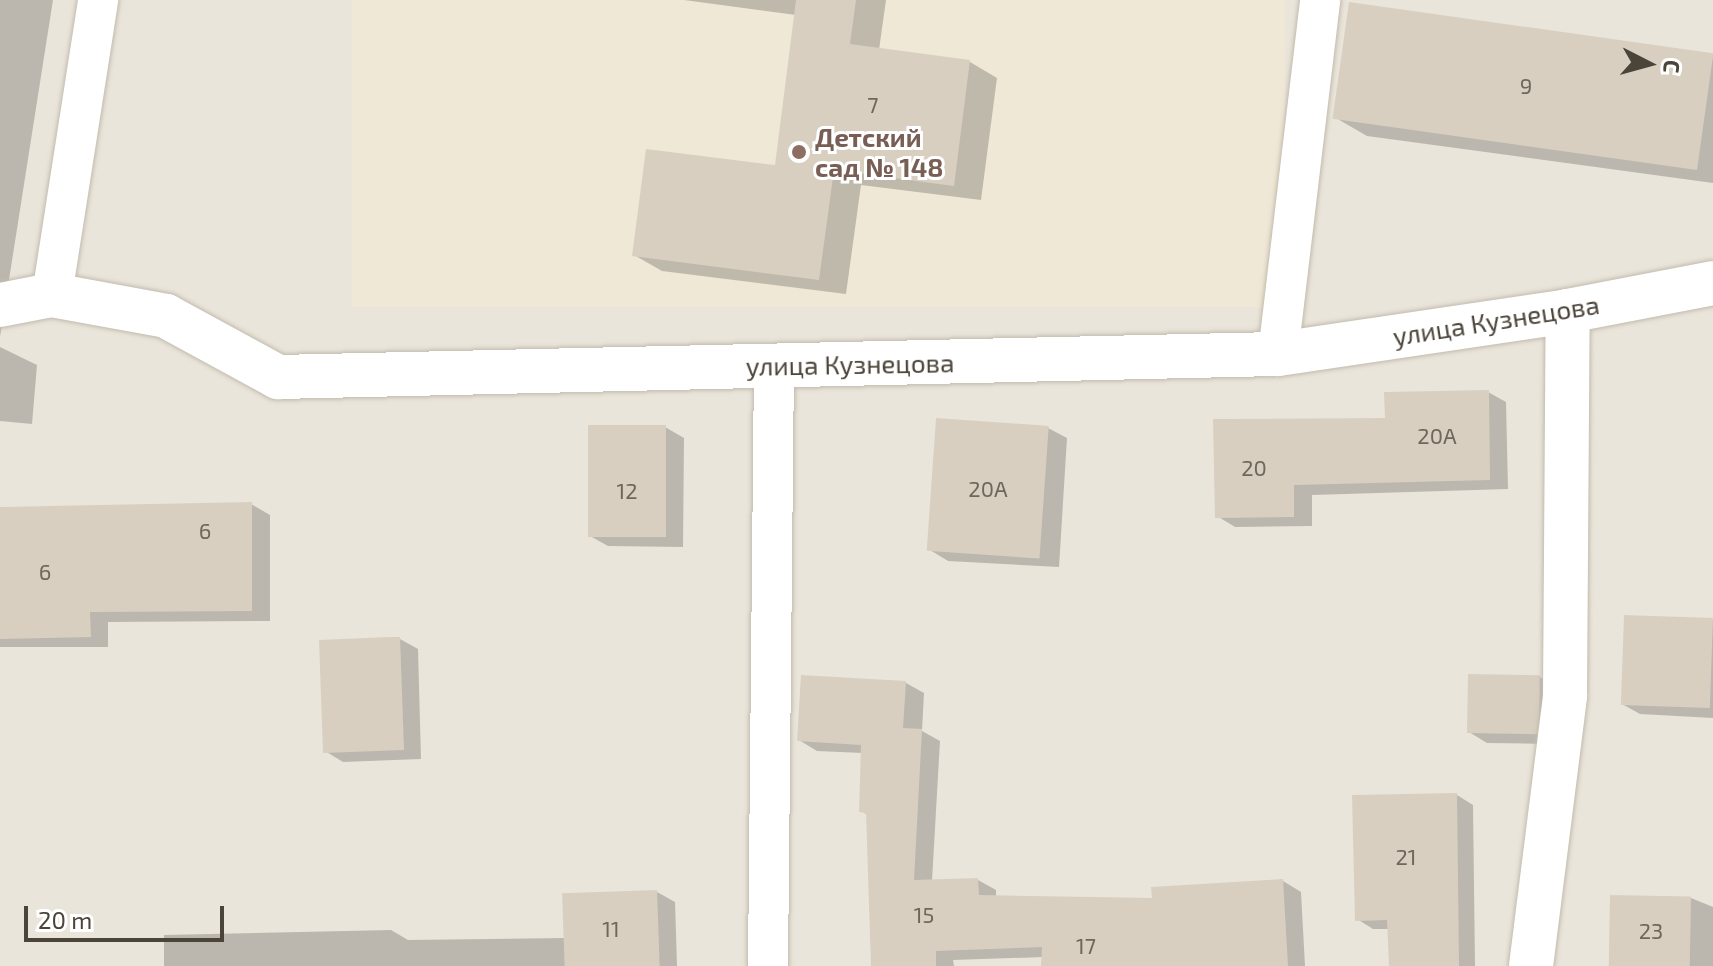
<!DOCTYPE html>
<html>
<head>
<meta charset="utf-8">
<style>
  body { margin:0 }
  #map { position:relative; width:1713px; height:966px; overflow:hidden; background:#f6f3ec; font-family:"Exo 2",sans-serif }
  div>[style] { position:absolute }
  .residential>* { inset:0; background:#eae5da; transform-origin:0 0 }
  .education>* { inset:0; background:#efe8d6; transform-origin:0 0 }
  .shadow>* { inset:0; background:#0003 }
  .building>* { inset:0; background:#d8cfc1; transform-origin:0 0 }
  .roads { filter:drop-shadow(0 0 2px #c2bbae) drop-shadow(0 0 2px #c2bbae) }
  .service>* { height:40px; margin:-20px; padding:0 20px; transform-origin:20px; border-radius:20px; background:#fff }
  .pedestrian>* { height:44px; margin:-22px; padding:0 22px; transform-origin:22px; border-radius:22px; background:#fff }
  .minor>* { height:44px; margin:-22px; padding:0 22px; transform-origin:22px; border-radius:22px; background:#fff }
  .dots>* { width:22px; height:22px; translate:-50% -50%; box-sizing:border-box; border:4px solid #fff; border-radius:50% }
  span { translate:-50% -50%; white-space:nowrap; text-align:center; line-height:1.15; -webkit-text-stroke:6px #fff; paint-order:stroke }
  .number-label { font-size:22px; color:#6e675b }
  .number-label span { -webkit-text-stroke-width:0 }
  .education-label { font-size:26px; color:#785e54; font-weight:700 }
  .left { translate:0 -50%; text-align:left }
  .street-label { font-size:26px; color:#4b4439 }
  .north { position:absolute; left:1609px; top:24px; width:80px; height:80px; -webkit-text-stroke:6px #fff; paint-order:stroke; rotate:96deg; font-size:22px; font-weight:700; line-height:32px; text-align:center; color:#4b4439 }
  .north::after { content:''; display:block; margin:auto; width:28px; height:36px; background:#4b4439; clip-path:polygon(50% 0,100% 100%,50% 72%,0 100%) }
  .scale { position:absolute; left:24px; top:906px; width:200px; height:36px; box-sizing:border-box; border:4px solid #4b4439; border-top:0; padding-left:10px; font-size:24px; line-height:28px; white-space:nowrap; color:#4b4439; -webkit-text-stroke:6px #fff; paint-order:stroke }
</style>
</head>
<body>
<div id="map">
  <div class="residential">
    <div style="left:0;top:0;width:1713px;height:966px"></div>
  </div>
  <div class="education">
    <div style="left:352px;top:0;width:933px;height:307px"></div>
  </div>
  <div class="shadow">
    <div style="clip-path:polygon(0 0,53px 0,0 337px)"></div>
    <div style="clip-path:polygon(684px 0,886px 0,879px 50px,970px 62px,997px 78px,981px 200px,861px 185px,846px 294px,662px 271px,634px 255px,777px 167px,796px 15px)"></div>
    <div style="clip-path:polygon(1713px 55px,1713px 183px,1367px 136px,1336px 118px)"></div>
    <div style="clip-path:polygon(0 347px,37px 365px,32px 424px,0 421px)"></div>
    <div style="clip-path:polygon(1488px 392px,1506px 402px,1508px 489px,1312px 495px,1312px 526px,1235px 527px,1217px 516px,1387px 420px)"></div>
    <div style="clip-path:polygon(665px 427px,684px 438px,683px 547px,608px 546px,590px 536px)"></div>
    <div style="clip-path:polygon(1048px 428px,1067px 438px,1059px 567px,948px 561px,930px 550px)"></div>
    <div style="clip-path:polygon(251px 504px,270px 515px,270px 621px,108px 622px,108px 647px,0 647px,0 509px)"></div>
    <div style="clip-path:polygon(1626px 617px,1713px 621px,1713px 718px,1640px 714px,1622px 704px)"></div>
    <div style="clip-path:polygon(400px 639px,418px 649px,421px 759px,343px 762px,325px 751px)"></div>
    <div style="clip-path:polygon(1540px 677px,1558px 688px,1553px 744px,1487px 743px,1469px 732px)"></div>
    <div style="clip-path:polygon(906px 683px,924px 693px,922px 731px,940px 741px,932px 881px,978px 880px,996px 890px,996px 897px,1154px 900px,1283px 881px,1301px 892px,1305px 966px,1043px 966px,1044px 957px,953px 960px,954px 966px,873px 966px,868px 815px,861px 811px,863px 753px,817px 751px,799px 740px)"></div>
    <div style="clip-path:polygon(1457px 795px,1473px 805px,1475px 966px,1391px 966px,1389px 929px,1373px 929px,1357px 919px)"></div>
    <div style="clip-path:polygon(657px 892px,675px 902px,677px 966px,164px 966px,164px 935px,391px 930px,408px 940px,565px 938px)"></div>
    <div style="clip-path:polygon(1691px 898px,1713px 907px,1713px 966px,1612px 966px)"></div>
  </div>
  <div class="building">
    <div style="clip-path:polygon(796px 0,856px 0,850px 44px,970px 60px,954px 186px,834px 170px,819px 280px,632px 256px,646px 149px,775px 165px)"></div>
    <div style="left:1349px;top:2px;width:368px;height:118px;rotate:8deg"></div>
    <div style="clip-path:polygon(1489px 390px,1490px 480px,1294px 485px,1294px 517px,1215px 518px,1213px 419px,1385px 418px,1384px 392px)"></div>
    <div style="left:936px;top:418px;width:113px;height:133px;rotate:4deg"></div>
    <div style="left:588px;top:425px;width:78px;height:112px"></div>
    <div style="clip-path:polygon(252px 502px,252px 611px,90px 612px,91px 637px,0 639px,0 507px)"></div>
    <div style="left:1624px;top:615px;width:89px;height:90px;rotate:2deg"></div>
    <div style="clip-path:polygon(390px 637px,400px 637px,404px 750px,323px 753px,319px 640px)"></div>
    <div style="left:1468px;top:674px;width:72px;height:59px;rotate:1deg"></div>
    <div style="clip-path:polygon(801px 675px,906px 681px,903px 728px,922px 729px,914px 880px,978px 878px,979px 895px,1152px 898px,1151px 887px,1283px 879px,1288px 966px,1041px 966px,1042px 947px,936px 951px,936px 966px,871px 966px,866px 813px,859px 812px,861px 745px,797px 741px)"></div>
    <div style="clip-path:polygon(1457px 793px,1459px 966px,1389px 966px,1387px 920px,1355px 921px,1352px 795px)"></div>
    <div style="left:657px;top:890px;width:76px;height:95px;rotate:88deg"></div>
    <div style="left:1610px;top:895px;width:81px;height:71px;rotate:1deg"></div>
  </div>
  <div class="roads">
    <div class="service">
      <div style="left:52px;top:295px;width:299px;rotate:-81.1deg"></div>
      <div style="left:1278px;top:354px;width:356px;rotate:-83.2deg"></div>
      <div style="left:768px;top:966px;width:600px;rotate:-89.43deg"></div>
    </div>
    <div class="pedestrian">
      <div style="left:278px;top:377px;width:1000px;rotate:-1.32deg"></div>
    </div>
    <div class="minor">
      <div style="left:0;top:305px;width:53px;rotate:-10.9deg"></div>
      <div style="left:52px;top:295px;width:116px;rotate:10.4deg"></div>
      <div style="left:166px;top:316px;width:128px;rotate:28.6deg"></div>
      <div style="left:1278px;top:354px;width:293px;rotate:-8.4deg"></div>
      <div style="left:1568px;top:311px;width:148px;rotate:-10.9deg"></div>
      <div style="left:1531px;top:966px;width:272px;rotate:-82.8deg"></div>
      <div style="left:1565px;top:696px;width:385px;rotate:-89.6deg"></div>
    </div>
  </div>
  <div class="dots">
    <div style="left:799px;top:152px;background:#8d6e63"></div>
  </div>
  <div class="number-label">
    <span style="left:1526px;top:86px">9</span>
    <span style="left:873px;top:105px">7</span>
    <span style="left:1437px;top:436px">20А</span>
    <span style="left:1254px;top:468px">20</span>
    <span style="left:988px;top:489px">20А</span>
    <span style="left:627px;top:491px">12</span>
    <span style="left:205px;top:531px">6</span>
    <span style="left:45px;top:572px">6</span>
    <span style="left:1406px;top:857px">21</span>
    <span style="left:924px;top:915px">15</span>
    <span style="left:611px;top:929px">11</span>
    <span style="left:1651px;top:931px">23</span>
    <span style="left:1086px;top:946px">17</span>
  </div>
  <div class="education-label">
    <span class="left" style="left:815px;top:152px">Детский<br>сад № 148</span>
  </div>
  <div class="street-label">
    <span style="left:1496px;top:320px;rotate:-9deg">улица Кузнецова</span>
    <span style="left:850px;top:364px;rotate:-1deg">улица Кузнецова</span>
  </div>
  <div class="north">С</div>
  <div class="scale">20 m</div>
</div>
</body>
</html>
